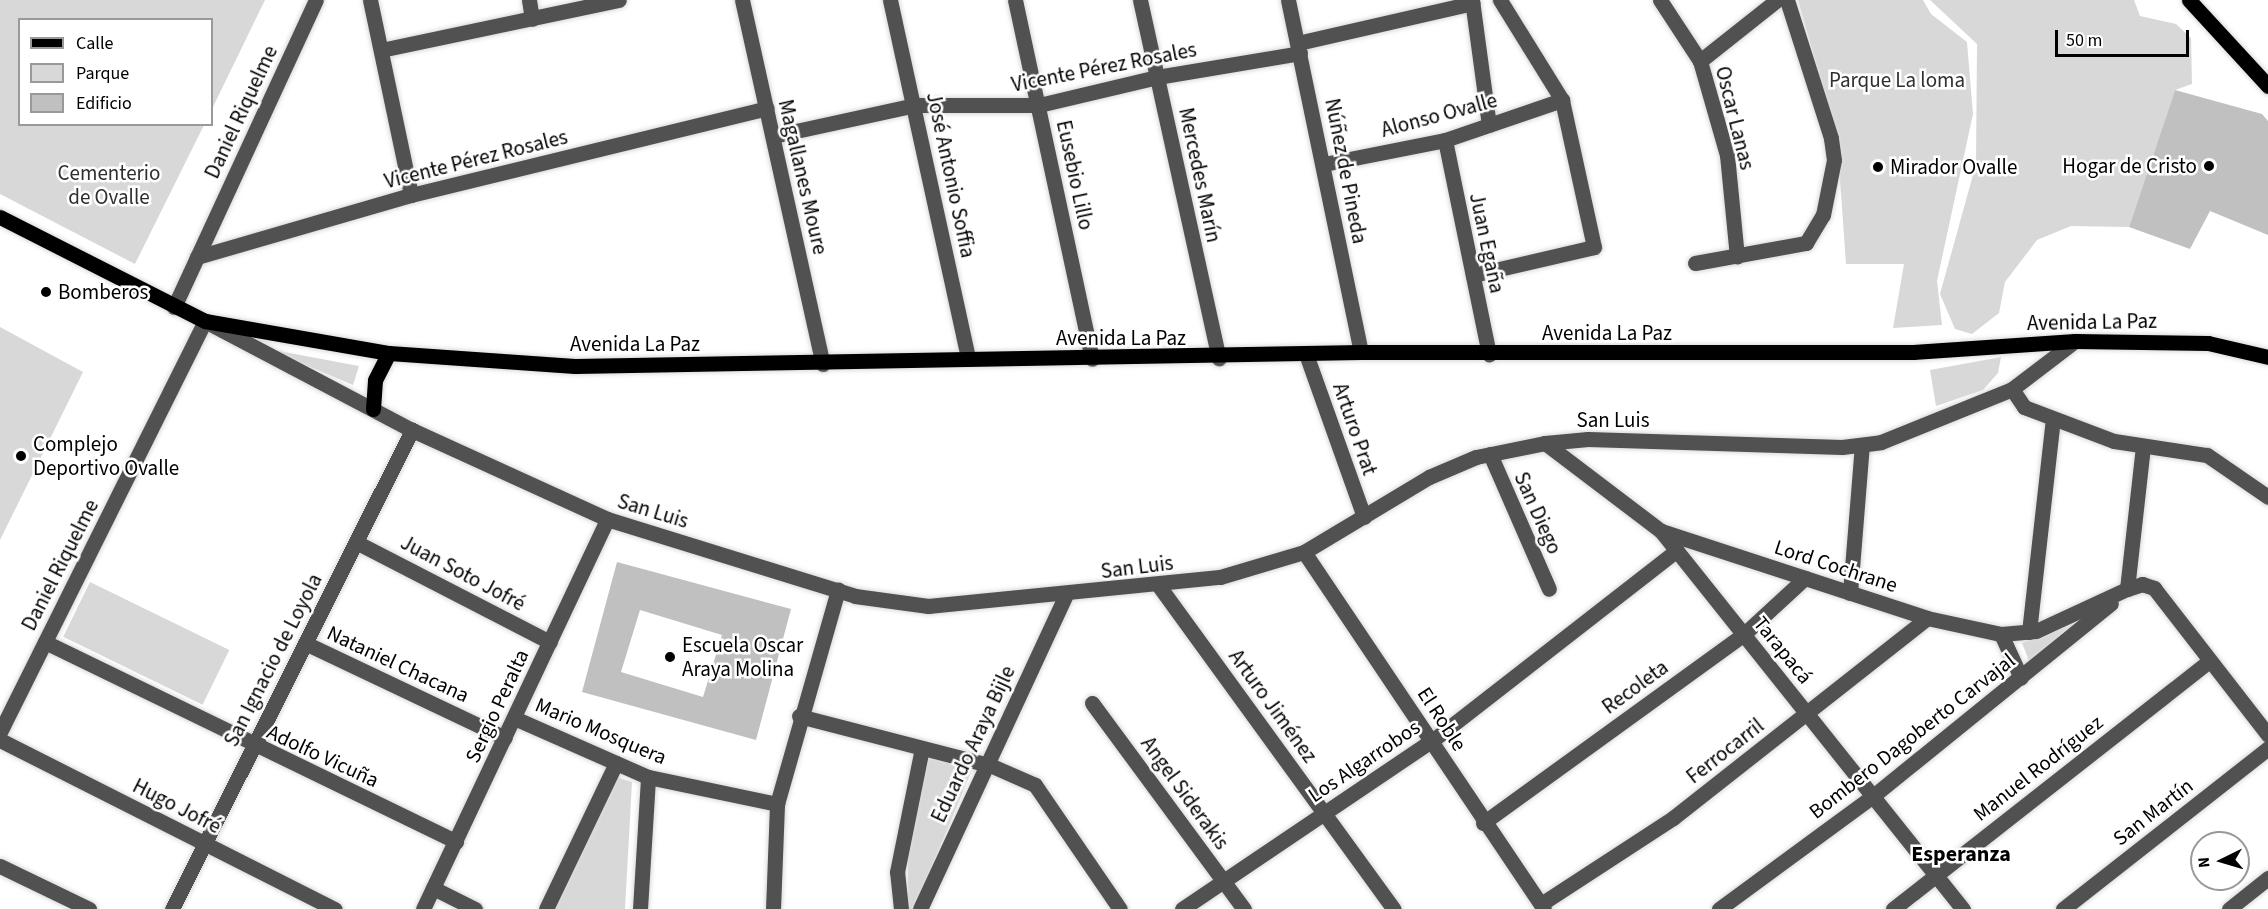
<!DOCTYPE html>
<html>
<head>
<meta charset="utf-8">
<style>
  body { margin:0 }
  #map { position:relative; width:2268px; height:909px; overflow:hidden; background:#fff; font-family:"Source Sans 3",sans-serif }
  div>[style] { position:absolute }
  .green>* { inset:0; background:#d8d8d8; transform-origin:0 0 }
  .building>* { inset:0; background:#c0c0c0 }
  .roads { filter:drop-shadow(0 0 2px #dbdbdb) drop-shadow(0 0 2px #dbdbdb) }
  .minor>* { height:15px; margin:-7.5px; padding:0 7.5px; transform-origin:7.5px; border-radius:7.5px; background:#515151 }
  .major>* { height:15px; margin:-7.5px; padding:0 7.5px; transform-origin:7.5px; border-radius:7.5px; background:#000 }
  .dots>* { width:16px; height:16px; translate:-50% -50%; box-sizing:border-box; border:3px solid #fff; border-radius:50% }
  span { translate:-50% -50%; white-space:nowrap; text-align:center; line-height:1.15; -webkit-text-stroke:5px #fff; paint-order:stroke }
  .street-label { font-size:21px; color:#000 }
  .park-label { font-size:21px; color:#2f2f2f }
  .poi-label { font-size:21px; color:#000 }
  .right { translate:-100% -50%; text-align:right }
  .left { translate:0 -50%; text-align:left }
  .neighbourhood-label { font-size:22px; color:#000; font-weight:700 }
  .legend { position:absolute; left:18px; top:18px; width:195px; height:108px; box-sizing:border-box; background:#fff; border:2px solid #999; margin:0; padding:8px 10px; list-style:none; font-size:18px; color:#000 }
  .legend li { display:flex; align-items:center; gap:12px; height:30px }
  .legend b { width:30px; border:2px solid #999 }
  .north { position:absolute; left:2190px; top:831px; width:60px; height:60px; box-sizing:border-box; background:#fff; border:2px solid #999; border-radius:50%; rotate:265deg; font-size:16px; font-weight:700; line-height:24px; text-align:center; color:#000 }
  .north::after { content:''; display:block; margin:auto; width:21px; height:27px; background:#000; clip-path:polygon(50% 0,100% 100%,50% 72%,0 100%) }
  .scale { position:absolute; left:2055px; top:30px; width:134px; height:27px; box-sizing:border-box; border:3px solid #000; border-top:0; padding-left:8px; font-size:18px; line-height:21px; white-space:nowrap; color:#000; -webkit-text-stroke:4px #fff; paint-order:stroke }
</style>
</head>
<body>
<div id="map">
  <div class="green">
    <div style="clip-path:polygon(0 0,265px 0,212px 109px,212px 20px,20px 20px,20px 124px,204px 125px,135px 264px,0 194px)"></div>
    <div style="clip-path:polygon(1798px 0,1923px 0,1931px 14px,1967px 42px,1973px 114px,1937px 281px,1942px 325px,1893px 328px,1904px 264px,1846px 264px,1837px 137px)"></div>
    <div style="clip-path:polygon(1930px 0,2134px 0,2140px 16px,2176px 24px,2191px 38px,2192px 84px,2175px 90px,2129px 227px,2071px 226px,2037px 240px,2005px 282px,1999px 313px,1972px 334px,1955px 329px,1940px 294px,1976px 164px,1977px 44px)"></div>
    <div style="clip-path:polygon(0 327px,83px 372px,0 540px)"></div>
    <div style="clip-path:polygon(268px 349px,359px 366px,353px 385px)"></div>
    <div style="clip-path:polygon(2001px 357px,1998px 373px,1983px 390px,1936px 406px,1930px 370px)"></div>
    <div style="left:90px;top:582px;width:155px;height:61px;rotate:26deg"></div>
    <div style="clip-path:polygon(2068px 627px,2041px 653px,2029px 661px,2022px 643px)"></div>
    <div style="clip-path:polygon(925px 756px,972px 770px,914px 909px,908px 909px,908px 860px)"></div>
    <div style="clip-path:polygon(617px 777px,632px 782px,625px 909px,553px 909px)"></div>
  </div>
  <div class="building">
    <div style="clip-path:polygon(2175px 90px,2262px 114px,2268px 121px,2268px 235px,2210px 211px,2190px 249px,2129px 227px)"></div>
    <div style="clip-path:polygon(evenodd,617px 562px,791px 609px,756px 740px,582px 692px,617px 562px,640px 610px,722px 635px,703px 697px,621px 672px,640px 610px)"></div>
  </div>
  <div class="roads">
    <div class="minor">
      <div style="left:370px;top:0;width:199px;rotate:78.1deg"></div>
      <div style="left:529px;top:0;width:19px;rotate:81deg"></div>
      <div style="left:742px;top:0;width:373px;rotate:77.5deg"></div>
      <div style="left:890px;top:0;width:367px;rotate:77.7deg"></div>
      <div style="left:1015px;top:0;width:367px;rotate:77.9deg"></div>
      <div style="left:1140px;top:0;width:367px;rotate:77.6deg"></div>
      <div style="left:1288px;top:0;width:359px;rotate:78.3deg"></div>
      <div style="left:1472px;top:0;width:126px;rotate:82.3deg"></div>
      <div style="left:1660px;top:0;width:73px;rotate:56.7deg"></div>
      <div style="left:1700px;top:61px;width:98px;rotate:74deg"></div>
      <div style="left:1727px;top:155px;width:102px;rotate:84.4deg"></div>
      <div style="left:1298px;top:43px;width:179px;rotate:-12.9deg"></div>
      <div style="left:381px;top:50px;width:243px;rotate:-11.9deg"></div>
      <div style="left:1700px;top:61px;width:98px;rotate:-38.4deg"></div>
      <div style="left:773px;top:136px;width:145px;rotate:-12.3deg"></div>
      <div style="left:915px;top:105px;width:124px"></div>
      <div style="left:1039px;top:105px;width:121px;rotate:-13.3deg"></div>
      <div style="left:1157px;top:77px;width:145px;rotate:-9.5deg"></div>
      <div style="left:1445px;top:140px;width:219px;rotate:78.4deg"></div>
      <div style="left:1324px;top:164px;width:123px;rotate:-11.2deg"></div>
      <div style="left:1445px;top:140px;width:124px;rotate:-18.9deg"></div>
      <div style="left:197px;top:257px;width:223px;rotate:-16.2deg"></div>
      <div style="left:411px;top:195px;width:366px;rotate:-13.7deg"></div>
      <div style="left:1695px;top:263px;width:113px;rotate:-10.2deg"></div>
      <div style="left:1806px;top:243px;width:33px;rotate:-59deg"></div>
      <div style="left:1823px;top:215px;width:56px;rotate:-78.7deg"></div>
      <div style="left:1834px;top:160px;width:22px;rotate:-98deg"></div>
      <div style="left:1831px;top:138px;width:145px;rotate:-107.7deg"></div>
      <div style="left:1473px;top:275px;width:124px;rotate:-13deg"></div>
      <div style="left:1594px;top:247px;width:150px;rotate:-102.3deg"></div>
      <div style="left:1562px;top:100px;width:118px;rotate:-121.8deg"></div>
      <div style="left:174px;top:307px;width:338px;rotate:-65.2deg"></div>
      <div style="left:1306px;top:354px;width:173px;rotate:70.4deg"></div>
      <div style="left:2012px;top:389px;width:22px;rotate:56deg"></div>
      <div style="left:2024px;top:407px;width:96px;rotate:20.7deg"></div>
      <div style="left:2114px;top:441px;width:94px;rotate:8.6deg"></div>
      <div style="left:2207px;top:455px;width:74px;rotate:34.5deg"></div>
      <div style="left:1545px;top:443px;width:146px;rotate:37.2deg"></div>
      <div style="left:1661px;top:531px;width:484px;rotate:51.4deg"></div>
      <div style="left:1490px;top:454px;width:147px;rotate:66.4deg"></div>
      <div style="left:1661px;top:531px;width:280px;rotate:18.1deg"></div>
      <div style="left:1927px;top:618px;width:76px;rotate:12.2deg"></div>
      <div style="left:2001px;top:634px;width:35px;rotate:-5deg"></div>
      <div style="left:2036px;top:631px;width:100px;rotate:-24.8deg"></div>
      <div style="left:2127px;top:589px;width:16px;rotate:-18deg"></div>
      <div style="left:2142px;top:584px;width:13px;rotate:18deg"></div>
      <div style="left:2154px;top:588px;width:186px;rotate:52.2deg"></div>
      <div style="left:356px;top:542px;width:218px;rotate:27.3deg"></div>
      <div style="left:1304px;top:552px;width:430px;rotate:56.1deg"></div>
      <div style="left:1159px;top:586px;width:399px;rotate:54deg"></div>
      <div style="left:2127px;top:589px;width:143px;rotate:-83.6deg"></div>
      <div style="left:1850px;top:593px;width:148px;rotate:-85.4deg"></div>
      <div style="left:2029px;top:632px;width:214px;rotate:-83.6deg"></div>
      <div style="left:2001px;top:634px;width:48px;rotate:65.6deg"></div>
      <div style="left:45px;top:642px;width:457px;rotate:25.9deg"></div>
      <div style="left:305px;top:643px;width:221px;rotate:25.4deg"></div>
      <div style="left:1092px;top:703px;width:256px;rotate:53.6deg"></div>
      <div style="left:799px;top:716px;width:199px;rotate:14.5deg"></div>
      <div style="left:992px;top:766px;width:47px;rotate:23.8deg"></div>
      <div style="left:1035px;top:785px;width:150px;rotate:55.6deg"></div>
      <div style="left:514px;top:718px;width:146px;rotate:23.8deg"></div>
      <div style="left:648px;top:777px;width:132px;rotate:11.8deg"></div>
      <div style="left:0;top:732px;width:459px;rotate:-63.5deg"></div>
      <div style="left:205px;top:321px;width:234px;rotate:27.8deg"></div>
      <div style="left:412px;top:430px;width:214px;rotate:24.5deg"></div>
      <div style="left:607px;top:519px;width:260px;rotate:17.2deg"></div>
      <div style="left:855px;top:596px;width:74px;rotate:7.8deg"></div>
      <div style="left:928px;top:606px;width:293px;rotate:-5.7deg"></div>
      <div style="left:1220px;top:577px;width:88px;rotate:-16.6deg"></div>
      <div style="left:1304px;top:552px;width:146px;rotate:-31deg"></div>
      <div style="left:1429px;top:477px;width:51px;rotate:-23.1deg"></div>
      <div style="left:1476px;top:457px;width:70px;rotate:-11.5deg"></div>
      <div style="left:1545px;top:443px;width:43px;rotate:-5.3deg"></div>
      <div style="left:1588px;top:439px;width:254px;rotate:1.8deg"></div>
      <div style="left:1842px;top:447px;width:39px;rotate:-7deg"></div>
      <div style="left:1881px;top:442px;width:141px;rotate:-22deg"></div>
      <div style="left:2012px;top:389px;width:79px;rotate:-37.3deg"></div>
      <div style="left:0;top:740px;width:375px;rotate:26.8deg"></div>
      <div style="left:1483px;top:823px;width:322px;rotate:-35.9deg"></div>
      <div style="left:1744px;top:634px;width:83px;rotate:-42.6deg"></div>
      <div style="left:0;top:866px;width:99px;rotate:25.8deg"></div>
      <div style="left:433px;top:888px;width:47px;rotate:26.6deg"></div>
      <div style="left:1541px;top:904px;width:158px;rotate:-33.1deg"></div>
      <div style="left:1673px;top:818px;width:323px;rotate:-38.2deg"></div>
      <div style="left:172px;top:909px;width:536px;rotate:-63.39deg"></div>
      <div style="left:423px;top:909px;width:431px;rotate:-64.7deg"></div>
      <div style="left:546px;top:909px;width:162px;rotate:-64.4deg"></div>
      <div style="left:640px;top:909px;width:132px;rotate:-86.5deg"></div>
      <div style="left:773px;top:909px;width:105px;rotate:-87.8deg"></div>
      <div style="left:777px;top:804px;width:223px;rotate:-74.1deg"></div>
      <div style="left:901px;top:909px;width:37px;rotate:-96deg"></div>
      <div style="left:897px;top:872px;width:126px;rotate:-78.6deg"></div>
      <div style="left:920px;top:909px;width:345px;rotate:-65.1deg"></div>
      <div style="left:1182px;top:909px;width:303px;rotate:-34deg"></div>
      <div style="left:1433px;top:740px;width:309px;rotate:-37.9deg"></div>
      <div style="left:1719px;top:909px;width:191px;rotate:-36.3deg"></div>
      <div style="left:1873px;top:796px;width:306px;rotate:-39deg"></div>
      <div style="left:1893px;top:909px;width:402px;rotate:-38.1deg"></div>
      <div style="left:2063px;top:909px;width:261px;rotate:-38.1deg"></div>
      <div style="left:2229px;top:909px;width:50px;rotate:-38.5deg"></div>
    </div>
    <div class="major">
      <div style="left:2189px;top:0;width:117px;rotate:47.4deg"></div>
      <div style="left:0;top:217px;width:230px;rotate:26.9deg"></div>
      <div style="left:205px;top:321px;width:187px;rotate:9.9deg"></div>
      <div style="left:389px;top:353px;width:186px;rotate:4deg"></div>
      <div style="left:575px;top:366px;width:786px;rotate:-1.02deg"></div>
      <div style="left:1361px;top:352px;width:552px"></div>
      <div style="left:1913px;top:352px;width:162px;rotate:-3.9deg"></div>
      <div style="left:2075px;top:341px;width:133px;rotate:0.9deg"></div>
      <div style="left:2208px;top:343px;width:62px;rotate:13.1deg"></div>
      <div style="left:373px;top:409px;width:29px;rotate:-86deg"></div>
      <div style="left:375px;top:380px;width:30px;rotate:-63deg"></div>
    </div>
  </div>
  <div class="dots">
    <div style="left:2209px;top:166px;background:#000"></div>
    <div style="left:1878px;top:167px;background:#000"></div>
    <div style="left:46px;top:292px;background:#000"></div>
    <div style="left:21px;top:456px;background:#000"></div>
    <div style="left:670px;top:657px;background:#000"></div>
  </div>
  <div class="street-label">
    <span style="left:1104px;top:67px;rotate:-11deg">Vicente Pérez Rosales</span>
    <span style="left:241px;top:112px;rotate:-65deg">Daniel Riquelme</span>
    <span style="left:1439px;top:115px;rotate:-15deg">Alonso Ovalle</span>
    <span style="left:1735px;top:118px;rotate:76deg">Oscar Lanas</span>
    <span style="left:476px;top:159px;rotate:-14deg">Vicente Pérez Rosales</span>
    <span style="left:1346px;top:171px;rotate:79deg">Núñez de Pineda</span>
    <span style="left:951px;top:175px;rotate:78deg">José Antonio Soffia</span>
    <span style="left:1075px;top:175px;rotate:78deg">Eusebio Lillo</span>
    <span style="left:1200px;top:175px;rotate:78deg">Mercedes Marín</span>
    <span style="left:803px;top:177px;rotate:77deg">Magallanes Moure</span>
    <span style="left:1487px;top:243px;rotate:78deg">Juan Egaña</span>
    <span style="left:2092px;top:322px;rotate:-1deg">Avenida La Paz</span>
    <span style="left:1607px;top:333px">Avenida La Paz</span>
    <span style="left:1121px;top:338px">Avenida La Paz</span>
    <span style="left:635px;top:344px">Avenida La Paz</span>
    <span style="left:1613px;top:420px">San Luis</span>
    <span style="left:1355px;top:429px;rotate:71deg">Arturo Prat</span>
    <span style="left:653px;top:511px;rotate:17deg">San Luis</span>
    <span style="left:1538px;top:513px;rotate:66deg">San Diego</span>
    <span style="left:60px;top:565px;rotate:-63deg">Daniel Riquelme</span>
    <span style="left:1836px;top:566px;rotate:18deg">Lord Cochrane</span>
    <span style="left:1137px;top:567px;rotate:-7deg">San Luis</span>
    <span style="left:463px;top:573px;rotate:28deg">Juan Soto Jofré</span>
    <span style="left:1783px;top:650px;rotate:51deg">Tarapacá</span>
    <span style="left:273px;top:660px;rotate:-63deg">San Ignacio de Loyola</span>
    <span style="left:398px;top:664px;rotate:25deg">Nataniel Chacana</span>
    <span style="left:1635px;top:687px;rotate:-36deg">Recoleta</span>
    <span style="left:497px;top:706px;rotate:-65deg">Sergio Peralta</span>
    <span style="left:1273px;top:706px;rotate:54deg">Arturo Jiménez</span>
    <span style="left:1442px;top:719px;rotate:57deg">El Roble</span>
    <span style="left:601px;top:731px;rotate:23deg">Mario Mosquera</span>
    <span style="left:1912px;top:736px;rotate:-38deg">Bombero Dagoberto Carvajal</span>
    <span style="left:973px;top:744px;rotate:-65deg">Eduardo Araya Bijle</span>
    <span style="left:1725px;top:751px;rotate:-38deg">Ferrocarril</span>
    <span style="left:323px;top:756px;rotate:25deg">Adolfo Vicuña</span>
    <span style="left:1364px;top:761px;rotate:-34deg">Los Algarrobos</span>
    <span style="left:2038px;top:768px;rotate:-38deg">Manuel Rodríguez</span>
    <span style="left:1185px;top:793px;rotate:54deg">Angel Siderakis</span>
    <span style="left:177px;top:806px;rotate:27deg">Hugo Jofré</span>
    <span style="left:2153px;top:812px;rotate:-38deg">San Martín</span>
  </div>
  <div class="park-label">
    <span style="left:1897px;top:80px">Parque La loma</span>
    <span style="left:109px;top:185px">Cementerio<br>de Ovalle</span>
  </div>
  <div class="poi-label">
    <span class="right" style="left:2197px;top:166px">Hogar de Cristo</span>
    <span class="left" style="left:1890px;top:167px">Mirador Ovalle</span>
    <span class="left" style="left:58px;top:292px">Bomberos</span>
    <span class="left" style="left:33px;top:456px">Complejo<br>Deportivo Ovalle</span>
    <span class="left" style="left:682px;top:657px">Escuela Oscar<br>Araya Molina</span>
  </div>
  <div class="neighbourhood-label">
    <span style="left:1961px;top:855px">Esperanza</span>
  </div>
  <ul class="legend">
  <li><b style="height:8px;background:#000"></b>Calle</li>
  <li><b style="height:16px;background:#d8d8d8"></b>Parque</li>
  <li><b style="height:16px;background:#c0c0c0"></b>Edificio</li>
  </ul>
  <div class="north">N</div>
  <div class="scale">50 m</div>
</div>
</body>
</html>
